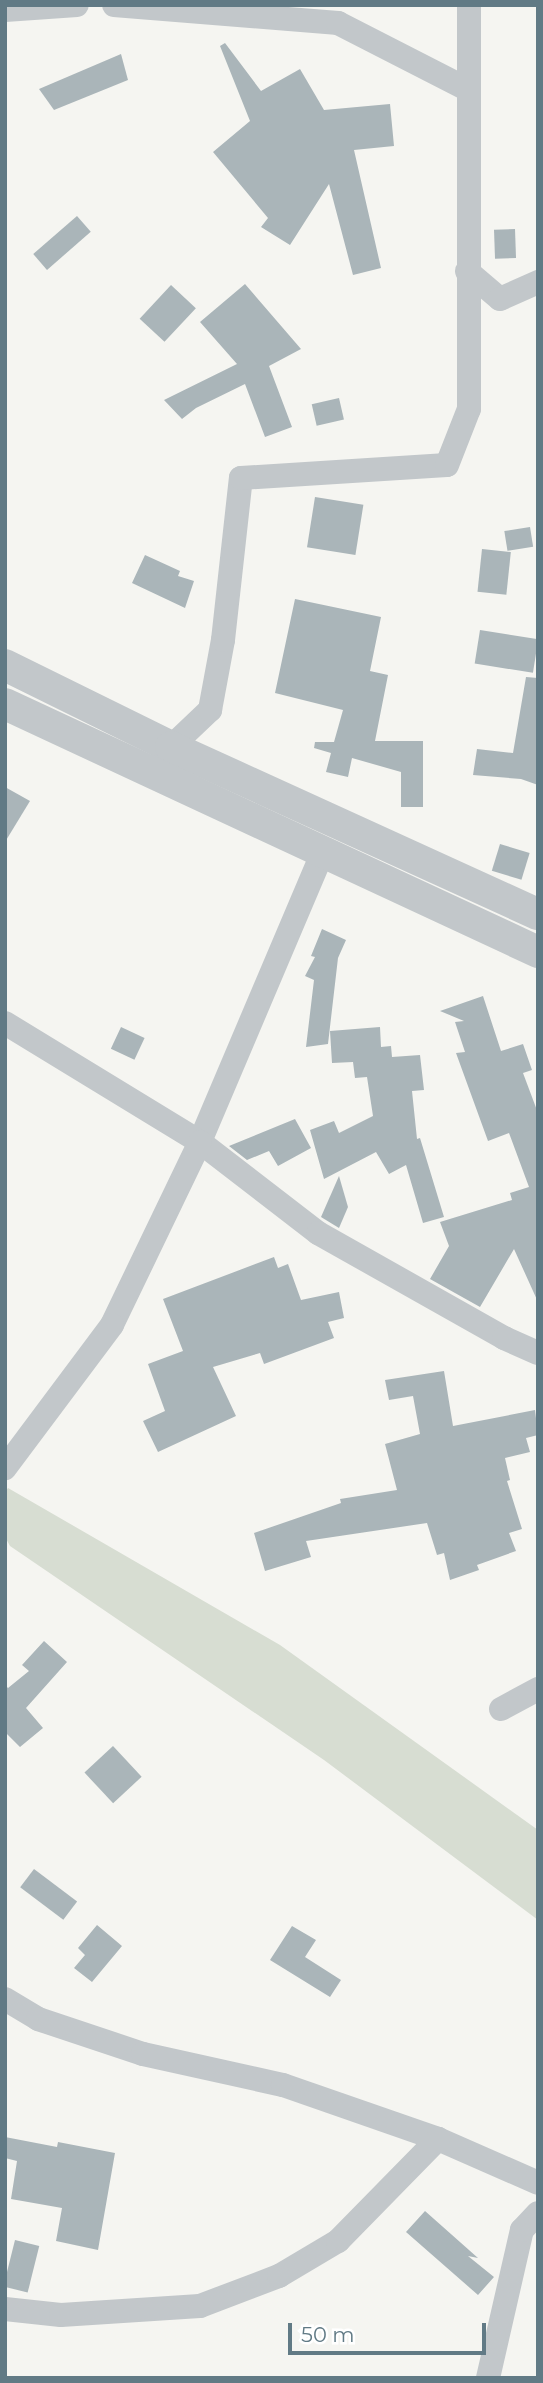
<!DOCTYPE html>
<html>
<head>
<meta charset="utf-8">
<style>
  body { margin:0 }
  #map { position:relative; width:543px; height:2383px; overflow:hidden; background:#f5f5f1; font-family:Montserrat,sans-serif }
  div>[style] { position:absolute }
  .green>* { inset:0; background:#d7ddd2 }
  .building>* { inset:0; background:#aab5b9; transform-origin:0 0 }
  .minor>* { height:24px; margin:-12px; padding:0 12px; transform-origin:12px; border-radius:12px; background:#c2c7ca }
  .tertiary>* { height:32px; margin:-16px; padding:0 16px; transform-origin:16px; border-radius:16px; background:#c2c7ca }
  span { translate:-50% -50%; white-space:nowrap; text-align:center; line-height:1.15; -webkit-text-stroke:7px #fff; paint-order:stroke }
  .frame { position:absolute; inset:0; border:7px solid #617a85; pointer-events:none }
  .scale { position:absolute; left:288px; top:2323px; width:198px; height:32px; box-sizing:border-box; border:4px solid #617a85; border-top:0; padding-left:9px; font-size:21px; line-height:24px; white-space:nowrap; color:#617a85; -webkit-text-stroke:5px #fff; paint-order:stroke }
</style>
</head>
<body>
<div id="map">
  <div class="green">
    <div style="clip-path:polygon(8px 1488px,280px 1645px,538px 1830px,538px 1920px,324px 1760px,10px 1546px,5px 1537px,5px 1492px)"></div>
  </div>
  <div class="building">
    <div style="clip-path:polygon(225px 43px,261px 91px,300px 69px,324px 110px,390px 104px,394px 146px,354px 150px,381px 268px,353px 275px,329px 184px,290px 245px,261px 227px,268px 218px,213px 152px,250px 121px,220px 46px)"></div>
    <div style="clip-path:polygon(121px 54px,128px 80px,54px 110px,39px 89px)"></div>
    <div style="left:77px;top:216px;width:21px;height:58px;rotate:49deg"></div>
    <div style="left:515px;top:229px;width:29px;height:21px;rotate:88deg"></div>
    <div style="clip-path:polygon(245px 284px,301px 349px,269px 366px,292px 427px,265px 437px,245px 384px,196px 408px,182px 419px,164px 400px,237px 364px,200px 322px)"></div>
    <div style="left:171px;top:285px;width:34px;height:46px;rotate:43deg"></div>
    <div style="left:339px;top:398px;width:22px;height:28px;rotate:77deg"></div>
    <div style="left:315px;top:497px;width:49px;height:51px;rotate:9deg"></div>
    <div style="left:530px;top:527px;width:20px;height:26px;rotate:81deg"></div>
    <div style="left:482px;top:549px;width:29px;height:43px;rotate:6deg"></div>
    <div style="clip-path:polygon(145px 555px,180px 571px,178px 576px,194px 581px,185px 608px,132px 583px)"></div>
    <div style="clip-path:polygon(295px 599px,381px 617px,370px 671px,388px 675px,375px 741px,423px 741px,423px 807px,401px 807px,401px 772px,352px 758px,348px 777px,326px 772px,331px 753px,314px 748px,315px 742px,334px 742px,343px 710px,275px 693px)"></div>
    <div style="left:480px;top:630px;width:59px;height:34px;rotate:9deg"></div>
    <div style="clip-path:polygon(526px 677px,538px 678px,538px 785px,521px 779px,473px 775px,477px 749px,513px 753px)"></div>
    <div style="clip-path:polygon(5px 787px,30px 801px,5px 842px)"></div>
    <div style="left:500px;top:844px;width:31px;height:28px;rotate:17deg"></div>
    <div style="clip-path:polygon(322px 929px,346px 940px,338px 958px,328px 1044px,306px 1047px,314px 980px,305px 976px,315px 957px,311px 956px)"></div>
    <div style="clip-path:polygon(483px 996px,501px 1051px,523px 1044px,532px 1070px,523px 1073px,538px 1113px,538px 1302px,514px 1249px,480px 1307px,430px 1279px,449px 1246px,440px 1222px,512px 1200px,510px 1193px,529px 1187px,509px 1133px,488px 1141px,456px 1053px,465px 1052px,455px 1022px,464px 1021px,440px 1011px)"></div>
    <div style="left:121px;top:1027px;width:26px;height:24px;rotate:25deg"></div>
    <div style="clip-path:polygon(380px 1027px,381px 1047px,391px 1046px,392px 1057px,420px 1055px,424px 1090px,412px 1091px,417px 1139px,420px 1138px,444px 1217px,423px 1223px,406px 1165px,389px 1174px,376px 1152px,324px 1179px,310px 1130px,334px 1121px,339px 1133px,373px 1116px,367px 1077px,355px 1078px,353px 1062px,332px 1063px,330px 1031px)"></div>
    <div style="clip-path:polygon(295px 1119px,311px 1148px,278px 1166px,269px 1151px,247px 1160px,229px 1146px)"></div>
    <div style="clip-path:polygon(339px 1176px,348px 1207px,339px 1228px,321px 1217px)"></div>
    <div style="clip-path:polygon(274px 1257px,278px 1268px,288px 1264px,301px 1300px,339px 1292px,344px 1318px,328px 1322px,334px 1338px,264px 1364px,260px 1353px,213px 1367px,236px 1416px,158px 1452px,143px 1421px,165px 1411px,148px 1364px,183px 1351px,163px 1299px)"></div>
    <div style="clip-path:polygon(444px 1371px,453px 1426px,535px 1410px,538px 1435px,526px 1438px,530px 1452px,505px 1458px,510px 1480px,507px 1481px,522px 1529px,509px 1533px,516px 1551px,477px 1565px,479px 1570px,450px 1580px,444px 1553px,437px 1555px,427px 1523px,306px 1541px,311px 1557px,265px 1571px,254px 1533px,341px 1503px,340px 1499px,397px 1490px,385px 1444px,420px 1434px,413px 1396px,389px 1400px,385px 1380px)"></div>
    <div style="clip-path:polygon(44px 1641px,67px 1662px,26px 1708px,43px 1728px,20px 1747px,5px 1732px,5px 1685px,8px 1688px,29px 1671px,22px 1665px)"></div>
    <div style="left:113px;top:1746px;width:42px;height:39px;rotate:47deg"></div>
    <div style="left:34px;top:1869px;width:54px;height:23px;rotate:37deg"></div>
    <div style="clip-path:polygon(97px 1925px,122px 1946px,92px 1982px,74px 1968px,85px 1955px,78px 1948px)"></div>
    <div style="clip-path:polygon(292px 1926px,316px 1940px,305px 1957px,341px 1980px,330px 1997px,270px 1960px)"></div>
    <div style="clip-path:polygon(5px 2137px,57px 2147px,58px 2142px,115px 2153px,98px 2250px,56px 2241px,62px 2208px,11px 2199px,17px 2161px,5px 2158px)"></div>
    <div style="clip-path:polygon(425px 2211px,478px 2258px,468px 2256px,494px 2277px,478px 2295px,406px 2232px)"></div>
    <div style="left:15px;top:2240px;width:25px;height:48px;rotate:14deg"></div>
  </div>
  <div class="minor">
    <div style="left:114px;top:5px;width:225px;rotate:4.6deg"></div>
    <div style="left:338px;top:23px;width:147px;rotate:27.1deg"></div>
    <div style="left:5px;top:10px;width:72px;rotate:-4deg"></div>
    <div style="left:467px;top:271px;width:43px;rotate:40.3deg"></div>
    <div style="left:500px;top:299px;width:42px;rotate:-24.1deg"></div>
    <div style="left:171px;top:747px;width:54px;rotate:-43.5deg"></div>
    <div style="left:210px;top:710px;width:71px;rotate:-79.5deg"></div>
    <div style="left:223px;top:640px;width:163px;rotate:-83.7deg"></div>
    <div style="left:241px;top:478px;width:206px;rotate:-3.6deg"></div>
    <div style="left:447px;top:465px;width:60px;rotate:-68.6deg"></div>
    <div style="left:469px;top:409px;width:404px;rotate:-90deg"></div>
    <div style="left:322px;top:854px;width:313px;rotate:113deg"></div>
    <div style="left:200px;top:1142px;width:149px;rotate:37.6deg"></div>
    <div style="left:318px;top:1233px;width:214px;rotate:29.4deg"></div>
    <div style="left:504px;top:1338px;width:37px;rotate:24deg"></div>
    <div style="left:5px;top:1023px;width:228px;rotate:31.4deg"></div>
    <div style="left:200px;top:1142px;width:203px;rotate:115.7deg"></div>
    <div style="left:112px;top:1325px;width:179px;rotate:126.8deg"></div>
    <div style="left:501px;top:1709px;width:42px;rotate:-28.4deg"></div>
    <div style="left:5px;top:1999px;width:39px;rotate:31deg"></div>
    <div style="left:38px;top:2019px;width:111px;rotate:18.4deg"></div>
    <div style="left:143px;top:2054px;width:143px;rotate:12.5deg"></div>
    <div style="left:283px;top:2085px;width:164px;rotate:19.2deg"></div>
    <div style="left:438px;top:2139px;width:109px;rotate:23.7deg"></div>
    <div style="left:5px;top:2309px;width:56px;rotate:6.1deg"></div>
    <div style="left:61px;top:2315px;width:139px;rotate:-3.7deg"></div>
    <div style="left:200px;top:2306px;width:85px;rotate:-20.8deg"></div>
    <div style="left:279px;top:2276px;width:69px;rotate:-30.7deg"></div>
    <div style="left:338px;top:2241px;width:143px;rotate:-45.6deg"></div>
    <div style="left:488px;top:2378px;width:152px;rotate:-77.1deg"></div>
    <div style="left:522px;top:2230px;width:23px;rotate:-47deg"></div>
  </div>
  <div class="tertiary">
    <div style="left:5px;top:665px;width:185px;rotate:26.3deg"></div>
    <div style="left:171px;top:747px;width:403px;rotate:24.5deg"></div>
    <div style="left:5px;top:704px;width:588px;rotate:24.95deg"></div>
  </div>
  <div class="frame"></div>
  <div class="scale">50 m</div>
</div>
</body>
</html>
